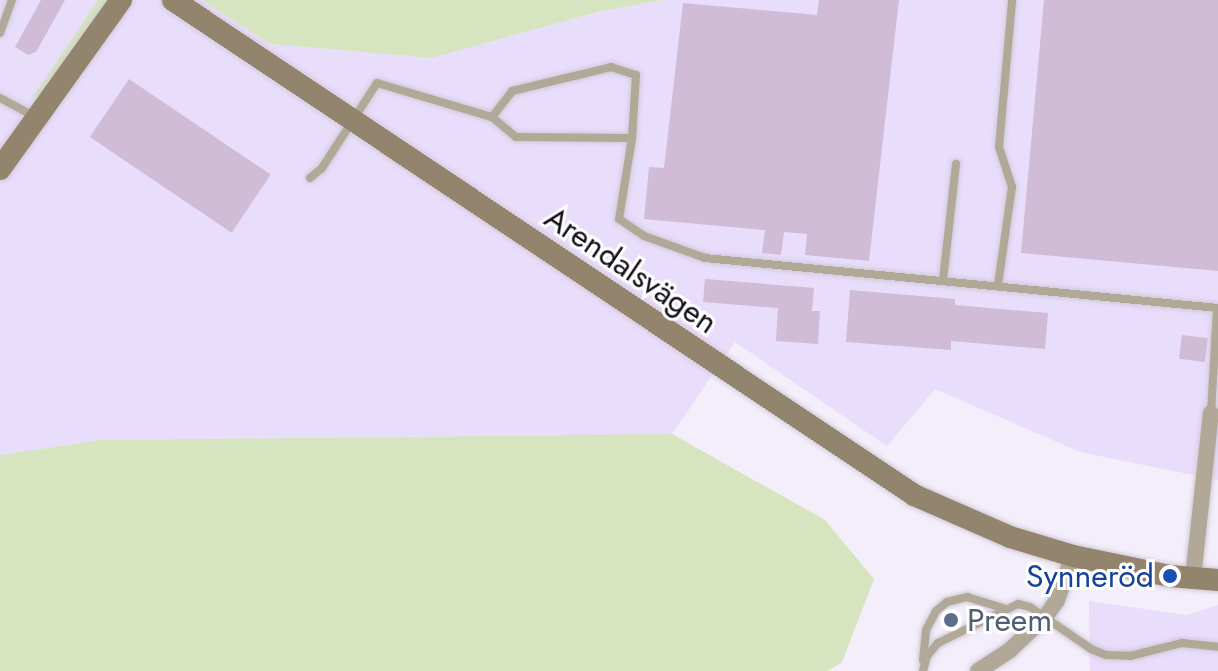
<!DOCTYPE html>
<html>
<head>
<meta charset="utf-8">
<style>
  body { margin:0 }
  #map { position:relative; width:1218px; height:671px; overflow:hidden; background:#f3eefa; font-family:Jost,sans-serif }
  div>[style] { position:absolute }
  .built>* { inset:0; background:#e8ddfb }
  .green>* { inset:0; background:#d6e4bf }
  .building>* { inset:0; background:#d0bcd6; transform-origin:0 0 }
  .roads { filter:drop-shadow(0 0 2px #cfcad6) drop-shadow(0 0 2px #cfcad6) }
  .lane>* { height:8px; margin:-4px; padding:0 4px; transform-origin:4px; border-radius:4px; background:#b2a898 }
  .street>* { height:16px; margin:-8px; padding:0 8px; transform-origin:8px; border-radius:8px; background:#b2a898 }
  .secondary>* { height:22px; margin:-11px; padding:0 11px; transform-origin:11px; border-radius:11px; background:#93846e }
  .dots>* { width:22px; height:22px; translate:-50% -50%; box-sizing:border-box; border:4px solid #fff; border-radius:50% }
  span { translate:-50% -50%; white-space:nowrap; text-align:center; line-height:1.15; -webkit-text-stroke:6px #fff; paint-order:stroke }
  .street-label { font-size:32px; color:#130f19 }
  .transit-label { font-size:32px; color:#164399 }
  .right { translate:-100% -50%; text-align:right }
  .service-label { font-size:32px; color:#4e5e75 }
  .left { translate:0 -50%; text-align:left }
</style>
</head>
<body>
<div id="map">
  <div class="built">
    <div style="clip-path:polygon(0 0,202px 0,270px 44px,432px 58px,601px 11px,664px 0,1218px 0,1218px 480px,1080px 452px,935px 389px,887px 446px,735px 342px,672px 434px,101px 440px,0 455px)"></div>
    <div style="clip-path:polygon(1089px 601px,1187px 615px,1218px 605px,1218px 671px,1090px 671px)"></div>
  </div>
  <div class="green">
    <div style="clip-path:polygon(98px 0,108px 0,42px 95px,32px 98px)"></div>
    <div style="clip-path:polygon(202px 0,664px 0,601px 11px,432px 58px,270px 44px)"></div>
    <div style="clip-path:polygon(672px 434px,825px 520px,874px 579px,842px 662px,827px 671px,0 671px,0 455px,101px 440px)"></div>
  </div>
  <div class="building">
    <div style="clip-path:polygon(41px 0,65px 0,36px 52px,28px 55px,15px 47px)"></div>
    <div style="clip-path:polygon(819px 0,899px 0,869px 261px,805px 255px,807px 234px,784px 232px,781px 255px,762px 253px,765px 230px,644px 219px,649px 167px,664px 168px,683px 3px,817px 15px)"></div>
    <div style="clip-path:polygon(1044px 0,1218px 0,1218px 271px,1021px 253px)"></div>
    <div style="left:129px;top:79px;width:171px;height:70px;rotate:34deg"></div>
    <div style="clip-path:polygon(705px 279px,814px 288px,812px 311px,820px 311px,818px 344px,776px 341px,778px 308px,703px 302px)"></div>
    <div style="clip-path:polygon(850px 290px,955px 299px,955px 305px,1048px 313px,1045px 349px,951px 341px,951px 350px,846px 342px)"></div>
    <div style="left:1182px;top:335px;width:26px;height:24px;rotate:7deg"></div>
  </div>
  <div class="roads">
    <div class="lane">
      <div style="left:0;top:33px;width:35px;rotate:-70deg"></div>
      <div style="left:0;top:98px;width:40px;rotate:28deg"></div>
      <div style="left:492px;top:117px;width:33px;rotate:-52deg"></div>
      <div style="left:512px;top:91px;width:102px;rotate:-13.6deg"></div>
      <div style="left:611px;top:67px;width:26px;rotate:18deg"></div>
      <div style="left:636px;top:75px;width:63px;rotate:93.6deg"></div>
      <div style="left:310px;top:178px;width:16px;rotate:-40deg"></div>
      <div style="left:322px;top:168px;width:101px;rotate:-57.1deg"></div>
      <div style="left:377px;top:83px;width:120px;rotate:16.5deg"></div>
      <div style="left:492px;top:117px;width:31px;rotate:40deg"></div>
      <div style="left:516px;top:137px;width:116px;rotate:0.5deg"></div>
      <div style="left:632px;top:138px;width:82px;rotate:99.1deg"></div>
      <div style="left:619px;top:219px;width:30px;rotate:34deg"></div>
      <div style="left:644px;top:236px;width:65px;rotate:19.8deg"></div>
      <div style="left:705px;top:258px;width:515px;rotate:5.57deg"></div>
      <div style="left:943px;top:280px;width:117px;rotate:-83.6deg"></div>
      <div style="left:998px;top:285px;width:99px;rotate:-81.9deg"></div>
      <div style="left:1012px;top:187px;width:42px;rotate:-108deg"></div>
      <div style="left:999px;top:147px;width:148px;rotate:-84.9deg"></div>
      <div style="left:1211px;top:413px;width:105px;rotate:-86.7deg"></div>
      <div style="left:923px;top:660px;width:30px;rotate:-84deg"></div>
      <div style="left:926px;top:630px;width:21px;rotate:-62deg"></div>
      <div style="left:936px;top:611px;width:14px;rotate:-39deg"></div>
      <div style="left:947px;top:602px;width:21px;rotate:-14deg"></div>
      <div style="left:967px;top:597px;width:37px;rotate:17deg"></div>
      <div style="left:923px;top:671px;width:16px;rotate:-75deg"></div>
      <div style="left:927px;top:656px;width:17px;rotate:-50deg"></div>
      <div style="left:938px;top:643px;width:89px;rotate:-26deg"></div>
      <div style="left:1018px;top:604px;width:12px;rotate:14deg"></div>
      <div style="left:1030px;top:607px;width:74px;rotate:34.5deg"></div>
      <div style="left:1091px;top:649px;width:16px;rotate:22deg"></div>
      <div style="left:1106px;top:655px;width:24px;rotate:2deg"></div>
      <div style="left:1130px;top:656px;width:54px;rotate:-14deg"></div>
      <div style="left:1182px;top:643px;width:36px;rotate:6deg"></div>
    </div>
    <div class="street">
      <div style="left:1193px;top:578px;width:166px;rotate:-83.8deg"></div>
      <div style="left:978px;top:671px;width:38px;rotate:-33deg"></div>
      <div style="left:1010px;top:650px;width:50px;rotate:-43.4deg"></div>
      <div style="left:1046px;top:616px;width:19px;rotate:-55deg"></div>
      <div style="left:1057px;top:600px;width:47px;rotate:-70deg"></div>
    </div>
    <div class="secondary">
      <div style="left:173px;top:0;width:891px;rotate:33.74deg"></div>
      <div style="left:914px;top:495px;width:105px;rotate:23.6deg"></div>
      <div style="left:1010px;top:537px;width:66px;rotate:16.8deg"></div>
      <div style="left:1073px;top:556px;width:99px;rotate:11.7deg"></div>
      <div style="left:1170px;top:576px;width:48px;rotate:4.8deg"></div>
      <div style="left:0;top:169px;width:208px;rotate:-54.4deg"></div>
    </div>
  </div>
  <div class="dots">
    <div style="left:1170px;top:576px;background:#1a4fb4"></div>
    <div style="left:951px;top:620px;background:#5c6f8a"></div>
  </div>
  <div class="street-label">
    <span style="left:631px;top:270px;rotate:34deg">Arendalsvägen</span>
  </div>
  <div class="transit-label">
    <span class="right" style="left:1154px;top:576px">Synneröd</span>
  </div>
  <div class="service-label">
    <span class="left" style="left:967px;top:620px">Preem</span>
  </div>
</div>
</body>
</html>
